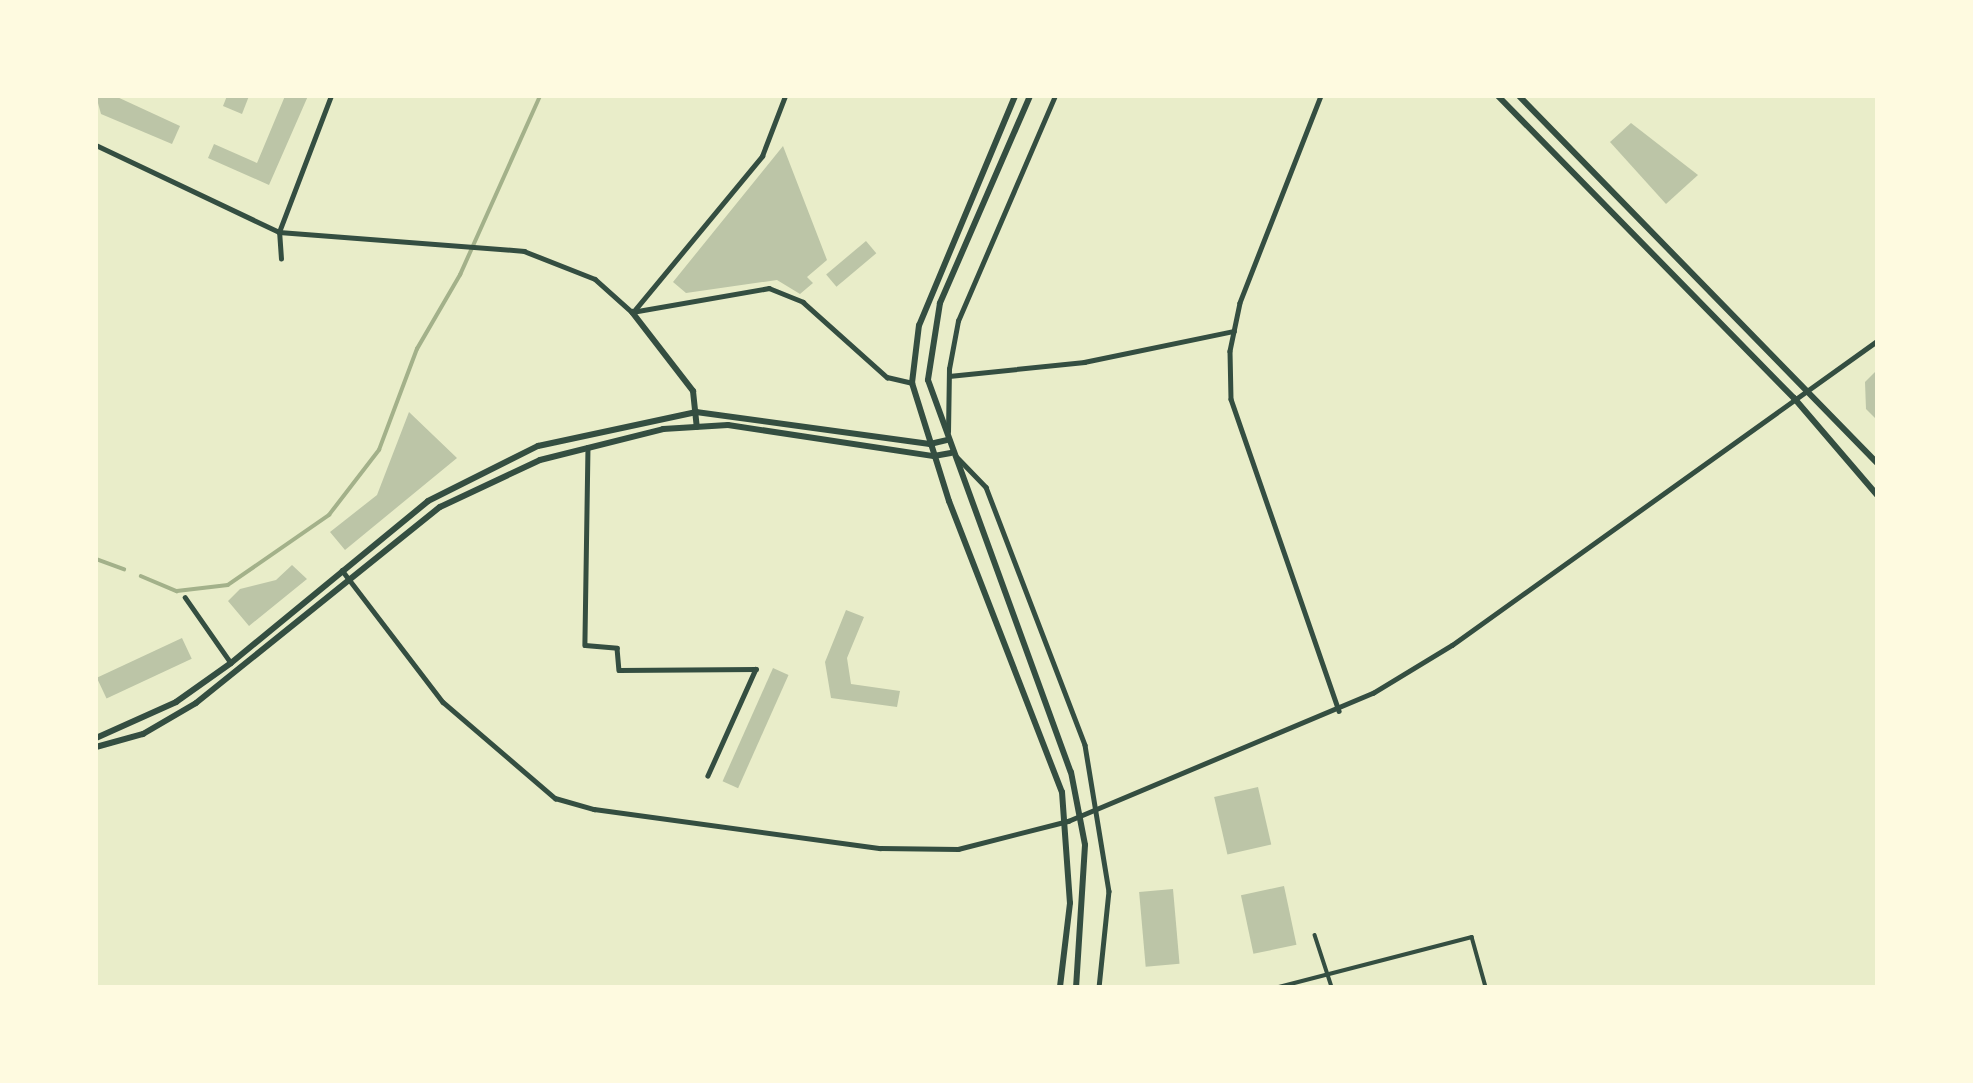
<!DOCTYPE html>
<html>
<head>
<meta charset="utf-8">
<style>
  body { margin:0 }
  #map { position:relative; width:1973px; height:1083px; overflow:hidden; background:#e9edc9; font-family:"DejaVu Sans",sans-serif }
  div>[style] { position:absolute }
  .stream>* { height:3.5px; margin:-1.75px; padding:0 1.75px; transform-origin:1.75px; border-radius:1.75px; background:#a3b18a }
  .building>* { inset:0; background:#bcc5a7; transform-origin:0 0 }
  .pedestrian>* { height:3.5px; margin:-1.75px; padding:0 1.75px; transform-origin:1.75px; border-radius:1.75px; background:#344e41 }
  .minor>* { height:4.5px; margin:-2.25px; padding:0 2.25px; transform-origin:2.25px; border-radius:2.25px; background:#344e41 }
  .tertiary>* { height:6px; margin:-3px; padding:0 3px; transform-origin:3px; border-radius:3px; background:#344e41 }
  .secondary>* { height:6px; margin:-3px; padding:0 3px; transform-origin:3px; border-radius:3px; background:#344e41 }
  span { translate:-50% -50%; white-space:nowrap; text-align:center; line-height:1.15; -webkit-text-stroke:7px #fefae0; paint-order:stroke }
  .frame { position:absolute; inset:0; border:98px solid #fefae0; pointer-events:none }
</style>
</head>
<body>
<div id="map">
  <div class="stream">
    <div style="left:96px;top:559px;width:30px;rotate:20deg"></div>
    <div style="left:141px;top:576px;width:39px;rotate:23deg"></div>
    <div style="left:177px;top:591px;width:51px;rotate:-6.7deg"></div>
    <div style="left:228px;top:585px;width:123px;rotate:-34.7deg"></div>
    <div style="left:329px;top:515px;width:82px;rotate:-52.4deg"></div>
    <div style="left:379px;top:450px;width:108px;rotate:-69.4deg"></div>
    <div style="left:417px;top:349px;width:86px;rotate:-59.8deg"></div>
    <div style="left:460px;top:275px;width:196px;rotate:-65.9deg"></div>
  </div>
  <div class="building">
    <div style="clip-path:polygon(96px 96px,115px 96px,180px 126px,172px 144px,101px 114px)"></div>
    <div style="clip-path:polygon(227px 96px,249px 96px,242px 114px,223px 106px)"></div>
    <div style="clip-path:polygon(285px 96px,308px 96px,269px 185px,208px 158px,214px 144px,257px 163px)"></div>
    <div style="clip-path:polygon(1631px 123px,1698px 175px,1666px 204px,1610px 142px)"></div>
    <div style="clip-path:polygon(783px 146px,827px 260px,807px 277px,813px 283px,800px 294px,777px 280px,686px 293px,673px 282px)"></div>
    <div style="left:866px;top:241px;width:16px;height:52px;rotate:50deg"></div>
    <div style="clip-path:polygon(1877px 370px,1877px 420px,1866px 409px,1865px 382px)"></div>
    <div style="clip-path:polygon(409px 412px,457px 458px,345px 550px,330px 532px,377px 495px)"></div>
    <div style="clip-path:polygon(292px 565px,307px 579px,249px 626px,228px 601px,240px 589px,276px 580px)"></div>
    <div style="clip-path:polygon(846px 610px,864px 617px,847px 658px,851px 684px,900px 691px,897px 707px,831px 698px,825px 662px)"></div>
    <div style="left:182px;top:638px;width:23px;height:94px;rotate:65deg"></div>
    <div style="left:773px;top:668px;width:17px;height:124px;rotate:24deg"></div>
    <div style="left:1258px;top:787px;width:59px;height:45px;rotate:77deg"></div>
    <div style="left:1284px;top:886px;width:60px;height:44px;rotate:78deg"></div>
    <div style="left:1173px;top:889px;width:75px;height:34px;rotate:85deg"></div>
  </div>
  <div class="pedestrian">
    <div style="left:1315px;top:935px;width:55px;rotate:71.9deg"></div>
    <div style="left:1279px;top:987px;width:199px;rotate:-14.5deg"></div>
    <div style="left:1472px;top:937px;width:52px;rotate:74.4deg"></div>
  </div>
  <div class="minor">
    <div style="left:1321px;top:96px;width:222px;rotate:111.4deg"></div>
    <div style="left:1240px;top:303px;width:49px;rotate:101.8deg"></div>
    <div style="left:1230px;top:351px;width:48px;rotate:88.8deg"></div>
    <div style="left:1231px;top:399px;width:330px;rotate:70.9deg"></div>
    <div style="left:96px;top:145px;width:203px;rotate:25.4deg"></div>
    <div style="left:279px;top:232px;width:246px;rotate:4.4deg"></div>
    <div style="left:524px;top:251px;width:76px;rotate:21.5deg"></div>
    <div style="left:595px;top:279px;width:50px;rotate:41.7deg"></div>
    <div style="left:632px;top:312px;width:139px;rotate:-9.9deg"></div>
    <div style="left:769px;top:288px;width:37px;rotate:22deg"></div>
    <div style="left:803px;top:302px;width:113px;rotate:41.8deg"></div>
    <div style="left:887px;top:377px;width:26px;rotate:13deg"></div>
    <div style="left:281px;top:259px;width:27px;rotate:-94deg"></div>
    <div style="left:279px;top:232px;width:146px;rotate:-69.1deg"></div>
    <div style="left:634px;top:311px;width:201px;rotate:-50.4deg"></div>
    <div style="left:762px;top:156px;width:64px;rotate:-69deg"></div>
    <div style="left:949px;top:376px;width:136px;rotate:-5.9deg"></div>
    <div style="left:1084px;top:362px;width:153px;rotate:-11.7deg"></div>
    <div style="left:948px;top:432px;width:63px;rotate:-89.1deg"></div>
    <div style="left:949px;top:369px;width:49px;rotate:-79.4deg"></div>
    <div style="left:958px;top:321px;width:245px;rotate:-66.7deg"></div>
    <div style="left:588px;top:447px;width:198px;rotate:90.9deg"></div>
    <div style="left:585px;top:645px;width:32px;rotate:5deg"></div>
    <div style="left:617px;top:648px;width:22px;rotate:85deg"></div>
    <div style="left:619px;top:670px;width:137px;rotate:-0.4deg"></div>
    <div style="left:756px;top:669px;width:117px;rotate:114.2deg"></div>
    <div style="left:957px;top:457px;width:42px;rotate:46deg"></div>
    <div style="left:986px;top:487px;width:276px;rotate:69deg"></div>
    <div style="left:1085px;top:745px;width:148px;rotate:80.7deg"></div>
    <div style="left:1109px;top:891px;width:97px;rotate:95.9deg"></div>
    <div style="left:342px;top:570px;width:166px;rotate:52.6deg"></div>
    <div style="left:443px;top:702px;width:148px;rotate:40.6deg"></div>
    <div style="left:555px;top:798px;width:41px;rotate:15.8deg"></div>
    <div style="left:594px;top:809px;width:289px;rotate:7.8deg"></div>
    <div style="left:880px;top:848px;width:78px;rotate:0.7deg"></div>
    <div style="left:958px;top:849px;width:114px;rotate:-14.3deg"></div>
    <div style="left:1068px;top:821px;width:331px;rotate:-22.8deg"></div>
    <div style="left:1373px;top:693px;width:92px;rotate:-31.3deg"></div>
    <div style="left:1452px;top:645px;width:523px;rotate:-35.58deg"></div>
    <div style="left:185px;top:597px;width:80px;rotate:55.1deg"></div>
  </div>
  <div class="tertiary">
    <div style="left:1498px;top:96px;width:423px;rotate:45.6deg"></div>
    <div style="left:1794px;top:398px;width:128px;rotate:49.4deg"></div>
    <div style="left:1519px;top:96px;width:513px;rotate:45.71deg"></div>
    <div style="left:632px;top:312px;width:100px;rotate:52.3deg"></div>
    <div style="left:693px;top:391px;width:36px;rotate:84deg"></div>
    <div style="left:96px;top:738px;width:88px;rotate:-24.2deg"></div>
    <div style="left:176px;top:702px;width:67px;rotate:-35.3deg"></div>
    <div style="left:231px;top:663px;width:255px;rotate:-39.4deg"></div>
    <div style="left:428px;top:501px;width:123px;rotate:-26.6deg"></div>
    <div style="left:538px;top:446px;width:162px;rotate:-12.1deg"></div>
    <div style="left:696px;top:412px;width:236px;rotate:7.8deg"></div>
    <div style="left:930px;top:444px;width:18px;rotate:-13deg"></div>
    <div style="left:96px;top:747px;width:49px;rotate:-15.5deg"></div>
    <div style="left:143px;top:734px;width:61px;rotate:-30.3deg"></div>
    <div style="left:196px;top:703px;width:313px;rotate:-38.8deg"></div>
    <div style="left:440px;top:507px;width:110px;rotate:-25.2deg"></div>
    <div style="left:540px;top:460px;width:127px;rotate:-14.1deg"></div>
    <div style="left:663px;top:429px;width:65px;rotate:-3.5deg"></div>
    <div style="left:728px;top:425px;width:208px;rotate:8.6deg"></div>
    <div style="left:934px;top:456px;width:17px;rotate:-10deg"></div>
  </div>
  <div class="secondary">
    <div style="left:1015px;top:96px;width:248px;rotate:112.7deg"></div>
    <div style="left:919px;top:325px;width:58px;rotate:96.9deg"></div>
    <div style="left:912px;top:383px;width:124px;rotate:72.6deg"></div>
    <div style="left:949px;top:501px;width:312px;rotate:68.8deg"></div>
    <div style="left:1062px;top:792px;width:111px;rotate:85.9deg"></div>
    <div style="left:1070px;top:903px;width:85px;rotate:96.8deg"></div>
    <div style="left:1030px;top:96px;width:226px;rotate:113.5deg"></div>
    <div style="left:940px;top:303px;width:78px;rotate:98.9deg"></div>
    <div style="left:928px;top:380px;width:417px;rotate:70deg"></div>
    <div style="left:1071px;top:772px;width:74px;rotate:79.1deg"></div>
    <div style="left:1085px;top:845px;width:142px;rotate:93.6deg"></div>
  </div>
  <div class="frame"></div>
</div>
</body>
</html>
